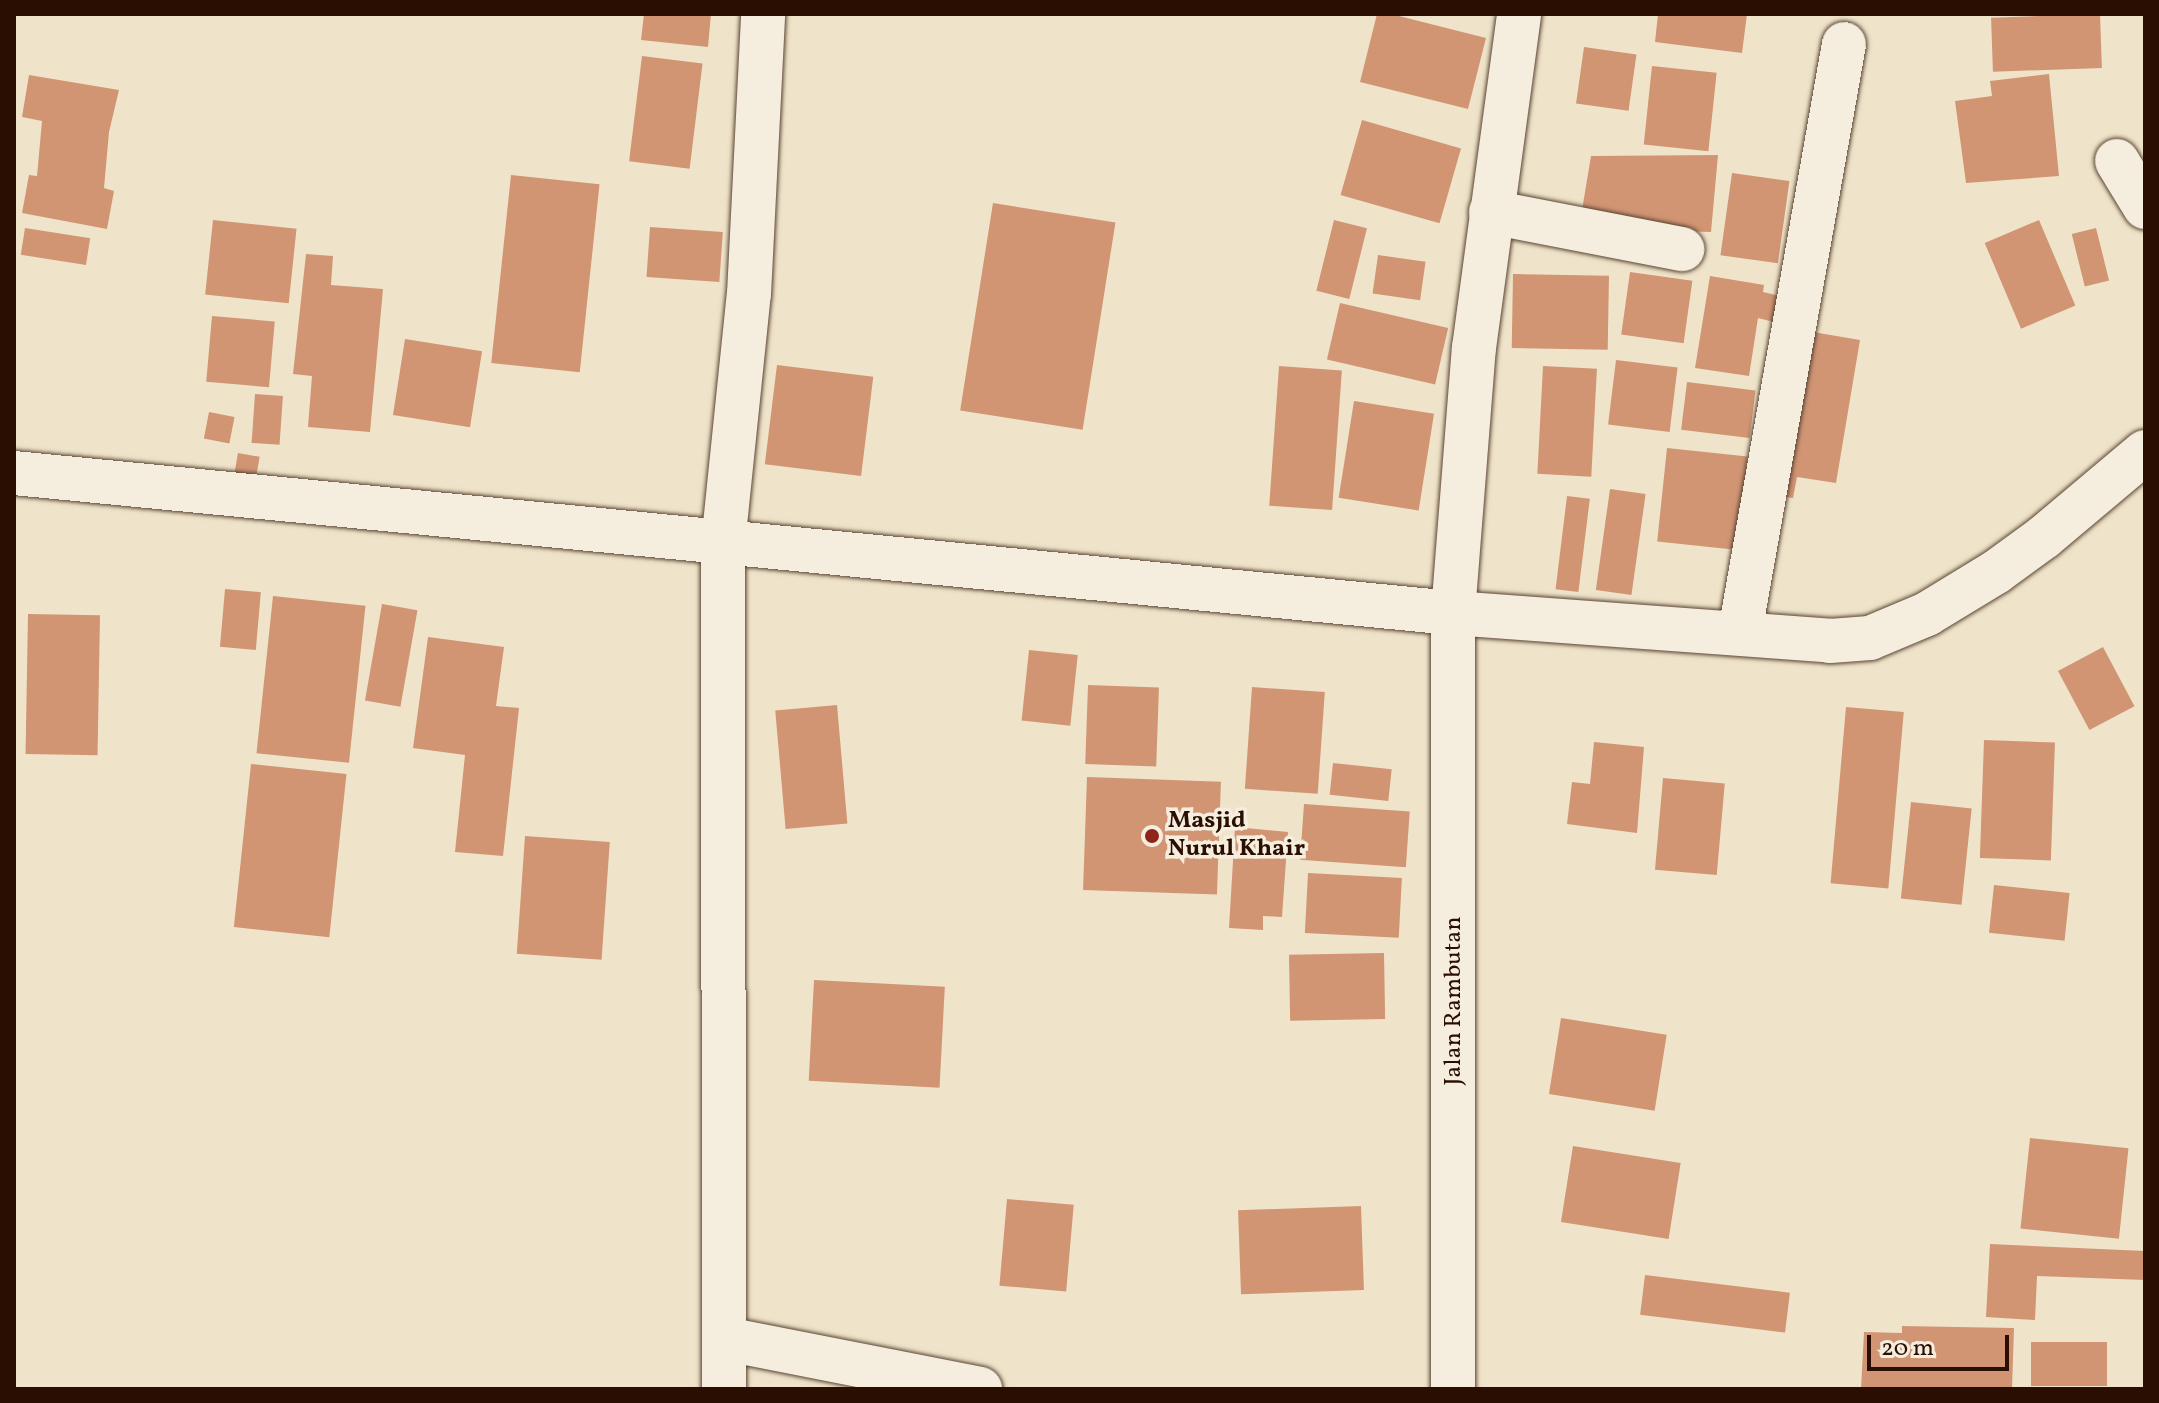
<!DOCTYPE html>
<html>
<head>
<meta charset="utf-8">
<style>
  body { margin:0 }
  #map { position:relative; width:2159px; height:1403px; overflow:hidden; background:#efe4ca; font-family:Vollkorn,serif }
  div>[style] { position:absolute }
  .building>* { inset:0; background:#d19574; transform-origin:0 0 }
  .roads { filter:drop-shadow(0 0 2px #5a4433) drop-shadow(0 0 2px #5a4433) }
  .minor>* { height:44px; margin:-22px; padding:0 22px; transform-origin:22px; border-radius:22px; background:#f5eddd }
  .dots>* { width:22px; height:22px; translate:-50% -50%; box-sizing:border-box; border:4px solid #f5eddd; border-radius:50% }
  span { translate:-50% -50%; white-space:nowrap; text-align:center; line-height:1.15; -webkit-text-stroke:7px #f5eddd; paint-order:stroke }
  .poi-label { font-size:24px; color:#290e01; font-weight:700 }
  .left { translate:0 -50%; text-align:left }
  .street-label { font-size:24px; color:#290e01 }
  .frame { position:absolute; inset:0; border:16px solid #290e01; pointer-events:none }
  .scale { position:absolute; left:1867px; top:1335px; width:142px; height:36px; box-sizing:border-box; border:4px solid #290e01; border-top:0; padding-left:10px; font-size:24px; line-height:28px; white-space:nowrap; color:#290e01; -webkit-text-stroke:6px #f5eddd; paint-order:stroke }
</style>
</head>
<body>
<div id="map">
  <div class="building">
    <div style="clip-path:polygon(644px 14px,711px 14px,708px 47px,641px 40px)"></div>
    <div style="clip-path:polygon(1377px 14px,1391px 14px,1486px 38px,1468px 109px,1360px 82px)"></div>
    <div style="clip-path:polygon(1658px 14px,1747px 14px,1742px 53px,1655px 42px)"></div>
    <div style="left:2100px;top:14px;width:54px;height:109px;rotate:88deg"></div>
    <div style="left:1584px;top:47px;width:53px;height:57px;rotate:8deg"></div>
    <div style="left:642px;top:56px;width:61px;height:106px;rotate:7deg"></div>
    <div style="left:1652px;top:66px;width:65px;height:79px;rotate:6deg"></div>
    <div style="clip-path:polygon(2049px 74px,2059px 176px,1966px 183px,1955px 101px,1992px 96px,1990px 81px)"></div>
    <div style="clip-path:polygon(29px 75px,119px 90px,109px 132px,104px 188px,114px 191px,107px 229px,22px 213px,29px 175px,37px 176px,42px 121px,22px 117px)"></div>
    <div style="left:1362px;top:120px;width:103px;height:78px;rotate:16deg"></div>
    <div style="clip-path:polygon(1718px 155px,1711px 232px,1579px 228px,1591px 156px)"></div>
    <div style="left:1732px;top:173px;width:58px;height:83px;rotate:8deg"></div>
    <div style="left:511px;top:175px;width:89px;height:189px;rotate:6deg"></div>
    <div style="left:993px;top:203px;width:124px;height:210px;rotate:9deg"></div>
    <div style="left:213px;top:220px;width:84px;height:75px;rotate:6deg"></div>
    <div style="left:1334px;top:220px;width:34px;height:73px;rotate:14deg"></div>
    <div style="left:2039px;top:220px;width:93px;height:59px;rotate:67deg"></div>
    <div style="left:650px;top:227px;width:73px;height:50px;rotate:4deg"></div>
    <div style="left:25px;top:228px;width:66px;height:27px;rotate:9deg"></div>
    <div style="left:2096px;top:228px;width:54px;height:25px;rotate:76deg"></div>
    <div style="clip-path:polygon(306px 254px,333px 256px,331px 285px,383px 289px,370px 432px,308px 427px,312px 376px,293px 374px)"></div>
    <div style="left:1378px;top:255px;width:48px;height:39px;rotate:8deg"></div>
    <div style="left:1630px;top:272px;width:63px;height:63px;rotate:8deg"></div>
    <div style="left:1513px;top:274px;width:96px;height:74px;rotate:1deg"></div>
    <div style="clip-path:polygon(1710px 276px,1764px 285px,1763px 292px,1784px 297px,1778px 323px,1758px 318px,1749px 376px,1695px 368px)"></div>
    <div style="left:1340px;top:303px;width:111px;height:58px;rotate:13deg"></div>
    <div style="left:212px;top:316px;width:63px;height:66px;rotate:5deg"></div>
    <div style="clip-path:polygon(1807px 331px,1860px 340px,1836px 483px,1797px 477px,1793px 498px,1767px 494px)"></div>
    <div style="left:405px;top:339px;width:78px;height:77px;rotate:9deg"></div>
    <div style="left:1616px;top:360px;width:62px;height:65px;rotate:7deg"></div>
    <div style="left:777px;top:365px;width:97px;height:100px;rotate:7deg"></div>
    <div style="left:1279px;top:366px;width:63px;height:140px;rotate:4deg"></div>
    <div style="left:1543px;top:366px;width:54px;height:108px;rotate:3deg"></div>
    <div style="left:1687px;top:382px;width:69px;height:48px;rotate:7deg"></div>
    <div style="left:255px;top:394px;width:28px;height:49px;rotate:4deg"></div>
    <div style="left:1354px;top:401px;width:81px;height:98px;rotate:9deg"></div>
    <div style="left:209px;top:412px;width:26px;height:27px;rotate:11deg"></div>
    <div style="left:1667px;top:448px;width:81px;height:94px;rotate:6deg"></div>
    <div style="left:238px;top:453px;width:22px;height:38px;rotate:10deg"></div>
    <div style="left:1610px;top:489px;width:36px;height:102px;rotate:8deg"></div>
    <div style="left:1567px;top:496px;width:23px;height:94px;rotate:7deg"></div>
    <div style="left:225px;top:589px;width:36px;height:58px;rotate:5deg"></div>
    <div style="left:273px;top:596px;width:93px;height:158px;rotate:6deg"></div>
    <div style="left:382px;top:604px;width:36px;height:98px;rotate:10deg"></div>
    <div style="left:28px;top:614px;width:72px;height:140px;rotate:1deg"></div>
    <div style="clip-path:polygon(428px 637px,504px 647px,496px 706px,519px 708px,503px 856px,455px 852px,465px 755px,413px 748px)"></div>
    <div style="left:2103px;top:647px;width:67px;height:51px;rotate:62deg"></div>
    <div style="left:1029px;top:650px;width:49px;height:71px;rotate:6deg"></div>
    <div style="left:1088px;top:685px;width:71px;height:79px;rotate:2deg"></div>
    <div style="left:1252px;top:687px;width:73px;height:102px;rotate:4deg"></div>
    <div style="left:837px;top:705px;width:119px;height:62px;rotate:85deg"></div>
    <div style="left:1846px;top:707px;width:58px;height:177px;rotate:5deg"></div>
    <div style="left:1984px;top:740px;width:71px;height:118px;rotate:2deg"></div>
    <div style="clip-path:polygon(1594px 742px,1644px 747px,1637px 833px,1567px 824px,1572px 782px,1590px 784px)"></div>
    <div style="left:1333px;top:763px;width:59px;height:32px;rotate:6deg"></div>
    <div style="left:251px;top:764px;width:96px;height:164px;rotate:6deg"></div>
    <div style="left:1087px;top:777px;width:134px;height:113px;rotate:2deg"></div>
    <div style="left:1663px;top:778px;width:62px;height:92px;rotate:5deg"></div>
    <div style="left:1911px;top:802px;width:61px;height:97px;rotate:6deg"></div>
    <div style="left:1304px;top:804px;width:106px;height:56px;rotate:4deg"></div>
    <div style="clip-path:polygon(1235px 827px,1288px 832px,1282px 917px,1263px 916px,1263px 930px,1229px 928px)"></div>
    <div style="left:525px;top:836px;width:85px;height:118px;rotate:4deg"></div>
    <div style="left:1308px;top:873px;width:94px;height:60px;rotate:3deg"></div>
    <div style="left:1994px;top:885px;width:76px;height:48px;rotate:6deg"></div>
    <div style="left:1384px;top:953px;width:66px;height:95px;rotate:89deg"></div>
    <div style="left:814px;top:980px;width:131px;height:101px;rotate:3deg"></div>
    <div style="left:1561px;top:1018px;width:107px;height:77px;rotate:9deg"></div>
    <div style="left:2030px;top:1138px;width:99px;height:91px;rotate:6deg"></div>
    <div style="left:1573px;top:1146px;width:109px;height:77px;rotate:9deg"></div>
    <div style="left:1007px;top:1199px;width:67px;height:87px;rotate:5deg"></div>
    <div style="left:1361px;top:1206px;width:84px;height:123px;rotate:88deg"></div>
    <div style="clip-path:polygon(1990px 1244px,2145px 1251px,2145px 1280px,2037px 1276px,2035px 1320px,1986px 1317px)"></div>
    <div style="left:1645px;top:1275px;width:146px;height:40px;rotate:7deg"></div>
    <div style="clip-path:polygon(1902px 1326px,2014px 1328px,2012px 1389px,1861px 1389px,1864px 1332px,1902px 1333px)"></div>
    <div style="left:2031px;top:1342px;width:76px;height:44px"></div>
  </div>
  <div class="roads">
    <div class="minor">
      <div style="left:2117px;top:161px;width:54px;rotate:58.7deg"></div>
      <div style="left:1491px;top:212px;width:195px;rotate:11deg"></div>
      <div style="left:14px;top:473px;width:1446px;rotate:5.56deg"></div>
      <div style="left:1453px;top:613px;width:378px;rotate:4.2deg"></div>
      <div style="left:1830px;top:641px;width:40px;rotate:-4.3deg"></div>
      <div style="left:1870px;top:638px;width:62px;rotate:-22.8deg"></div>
      <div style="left:1927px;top:614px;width:81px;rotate:-31.3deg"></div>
      <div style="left:1996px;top:572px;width:59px;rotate:-36.1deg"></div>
      <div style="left:2044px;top:537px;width:132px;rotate:-40.1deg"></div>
      <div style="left:1740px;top:632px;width:597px;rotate:-79.97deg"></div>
      <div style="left:726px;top:1339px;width:259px;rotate:11.1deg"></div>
      <div style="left:724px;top:1389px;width:845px;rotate:-90.07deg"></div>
      <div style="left:723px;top:544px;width:251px;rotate:-84.1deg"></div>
      <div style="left:749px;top:294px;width:280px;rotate:-87.1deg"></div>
      <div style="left:1453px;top:1389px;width:776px;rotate:-90deg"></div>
      <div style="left:1453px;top:613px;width:266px;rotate:-85.5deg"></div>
      <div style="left:1474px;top:348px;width:337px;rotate:-82.3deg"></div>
    </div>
  </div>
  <div class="dots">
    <div style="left:1152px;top:836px;background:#8f2418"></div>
  </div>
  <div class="poi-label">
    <span class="left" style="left:1168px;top:836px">Masjid<br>Nurul Khair</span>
  </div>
  <div class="street-label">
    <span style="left:1455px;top:1001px;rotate:-90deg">Jalan Rambutan</span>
  </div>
  <div class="frame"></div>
  <div class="scale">20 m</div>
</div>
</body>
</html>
